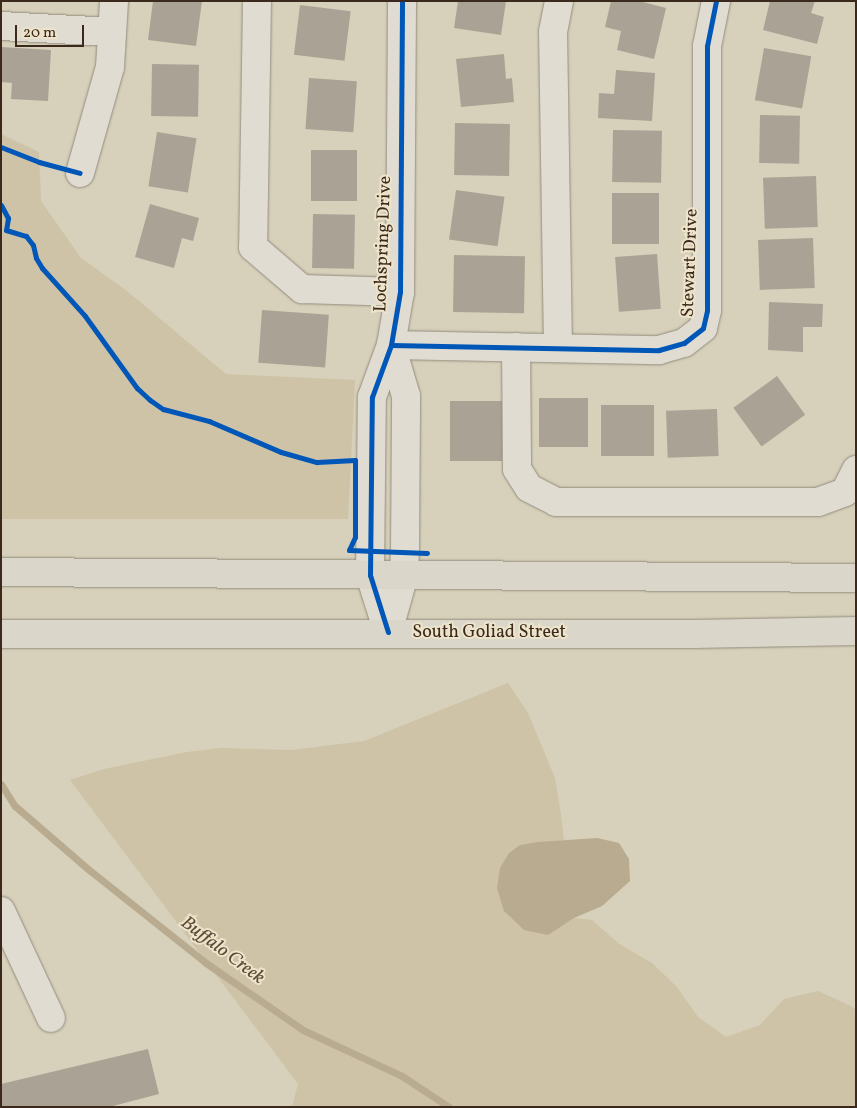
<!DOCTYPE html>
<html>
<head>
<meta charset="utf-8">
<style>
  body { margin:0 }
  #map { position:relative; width:857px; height:1108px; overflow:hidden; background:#d7d0ba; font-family:Vollkorn,serif }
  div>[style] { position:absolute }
  .green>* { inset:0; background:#cec3a6 }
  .water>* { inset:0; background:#b8ab8f }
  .stream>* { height:7px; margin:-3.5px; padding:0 3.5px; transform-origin:3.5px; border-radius:3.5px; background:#b8ab8f }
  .building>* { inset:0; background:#aaa395; transform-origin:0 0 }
  .roads { filter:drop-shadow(0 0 1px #928c7e) drop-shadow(0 0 1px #928c7e) }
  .minor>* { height:28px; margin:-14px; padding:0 14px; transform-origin:14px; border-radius:14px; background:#e0dcd1 }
  .major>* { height:28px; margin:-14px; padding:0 14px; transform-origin:14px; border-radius:14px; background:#dad6ca }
  .cycleway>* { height:5px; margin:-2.5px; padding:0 2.5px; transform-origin:2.5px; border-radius:2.5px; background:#0057b8 }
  span { translate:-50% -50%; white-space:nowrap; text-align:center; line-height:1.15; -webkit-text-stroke:4px #ede4ca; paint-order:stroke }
  .street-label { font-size:18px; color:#3b291e }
  .water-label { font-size:19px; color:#5c4b3a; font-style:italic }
  .frame { position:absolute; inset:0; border:2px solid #3b291e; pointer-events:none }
  .scale { position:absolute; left:15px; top:25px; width:69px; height:22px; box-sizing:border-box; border:2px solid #3b291e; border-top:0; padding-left:6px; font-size:15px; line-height:18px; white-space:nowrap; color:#3b291e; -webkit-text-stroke:4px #ede4ca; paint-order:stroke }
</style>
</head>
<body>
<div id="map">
  <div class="green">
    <div style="clip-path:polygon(1px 134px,39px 152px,41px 201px,81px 258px,127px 291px,226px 374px,355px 380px,348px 519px,1px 519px)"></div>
    <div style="clip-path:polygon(508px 683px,528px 713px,555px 778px,561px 815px,564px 840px,520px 845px,547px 935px,574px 918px,592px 920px,619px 944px,652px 963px,677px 987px,698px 1017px,726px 1037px,760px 1025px,784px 999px,818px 991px,851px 1006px,856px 1010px,856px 1107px,292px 1107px,298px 1084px,70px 780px,104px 769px,187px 752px,221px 748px,291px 750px,364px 741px)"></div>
  </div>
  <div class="water">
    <div style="clip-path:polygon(597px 838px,619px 843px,629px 859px,630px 881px,602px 906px,574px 918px,548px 935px,524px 930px,504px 911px,497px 888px,500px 868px,509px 853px,520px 845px,538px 842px)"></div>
  </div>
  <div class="stream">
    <div style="left:1px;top:784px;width:26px;rotate:58deg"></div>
    <div style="left:15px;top:806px;width:96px;rotate:40.8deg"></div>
    <div style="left:88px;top:869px;width:151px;rotate:38.5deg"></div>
    <div style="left:206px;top:963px;width:118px;rotate:34.6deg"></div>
    <div style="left:303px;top:1030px;width:109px;rotate:24.9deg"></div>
    <div style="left:402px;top:1076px;width:56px;rotate:33.4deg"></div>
  </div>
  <div class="building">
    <div style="clip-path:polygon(153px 1px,202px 1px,196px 46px,148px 40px)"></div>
    <div style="clip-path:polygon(458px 1px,506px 1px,501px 35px,454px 28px)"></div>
    <div style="clip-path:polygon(611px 1px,639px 1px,666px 8px,654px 59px,617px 50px,621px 31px,605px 27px)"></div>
    <div style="clip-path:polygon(770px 1px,815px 1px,811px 13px,824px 17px,817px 44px,763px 30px)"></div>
    <div style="left:300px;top:5px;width:51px;height:50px;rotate:7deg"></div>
    <div style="clip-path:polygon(1px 47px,51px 50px,48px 101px,11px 99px,12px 83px,1px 82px)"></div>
    <div style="left:764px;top:48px;width:48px;height:53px;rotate:10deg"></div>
    <div style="clip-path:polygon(504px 54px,506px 79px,512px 78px,514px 102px,461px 107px,456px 59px)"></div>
    <div style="left:152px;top:64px;width:47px;height:52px;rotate:1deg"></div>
    <div style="clip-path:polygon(616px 70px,655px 73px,652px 121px,598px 118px,599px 93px,614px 94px)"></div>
    <div style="left:309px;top:78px;width:48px;height:51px;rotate:4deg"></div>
    <div style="left:760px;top:115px;width:40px;height:48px;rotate:1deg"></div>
    <div style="left:455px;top:123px;width:55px;height:52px;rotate:1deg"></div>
    <div style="left:613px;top:130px;width:49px;height:52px;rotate:1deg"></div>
    <div style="left:157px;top:132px;width:40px;height:55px;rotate:9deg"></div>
    <div style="left:311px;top:150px;width:46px;height:51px"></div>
    <div style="left:816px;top:176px;width:51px;height:53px;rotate:88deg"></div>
    <div style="left:456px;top:190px;width:49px;height:50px;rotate:8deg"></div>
    <div style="left:612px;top:193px;width:47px;height:51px"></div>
    <div style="clip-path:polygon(150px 204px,199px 218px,193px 241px,182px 238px,174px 268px,135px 257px)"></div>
    <div style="left:313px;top:214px;width:42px;height:54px;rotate:1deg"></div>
    <div style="left:813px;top:238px;width:50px;height:55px;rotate:88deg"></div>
    <div style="left:657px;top:254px;width:55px;height:42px;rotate:86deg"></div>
    <div style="left:454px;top:255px;width:71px;height:57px;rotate:1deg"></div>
    <div style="clip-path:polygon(769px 302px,823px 304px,822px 327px,803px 327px,803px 352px,768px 350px)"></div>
    <div style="left:262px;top:310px;width:67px;height:53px;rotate:4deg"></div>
    <div style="left:777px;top:376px;width:48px;height:54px;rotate:54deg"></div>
    <div style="left:539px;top:398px;width:49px;height:49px"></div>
    <div style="left:450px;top:401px;width:52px;height:60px"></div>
    <div style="left:601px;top:405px;width:53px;height:51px"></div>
    <div style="left:717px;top:409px;width:47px;height:51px;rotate:88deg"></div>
    <div style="clip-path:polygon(148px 1049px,159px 1094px,109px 1107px,1px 1107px,1px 1084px)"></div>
  </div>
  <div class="roads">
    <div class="minor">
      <div style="left:257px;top:1px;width:246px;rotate:90.9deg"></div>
      <div style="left:253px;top:247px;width:65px;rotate:40.6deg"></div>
      <div style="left:302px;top:289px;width:98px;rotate:1.8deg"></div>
      <div style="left:1px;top:26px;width:111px;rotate:3.1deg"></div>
      <div style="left:80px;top:173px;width:110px;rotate:-74.2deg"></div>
      <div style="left:110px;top:67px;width:66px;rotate:-86.5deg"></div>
      <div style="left:391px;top:345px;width:268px;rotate:1.1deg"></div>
      <div style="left:659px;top:350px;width:26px;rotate:-16deg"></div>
      <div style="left:684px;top:343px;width:24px;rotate:-38deg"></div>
      <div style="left:703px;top:328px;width:18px;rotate:-77deg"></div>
      <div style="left:707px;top:310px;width:264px;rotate:-90deg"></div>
      <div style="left:707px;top:46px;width:46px;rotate:-78.7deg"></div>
      <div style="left:516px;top:347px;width:122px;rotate:89.5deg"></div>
      <div style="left:517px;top:469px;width:22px;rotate:58deg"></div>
      <div style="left:529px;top:488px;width:30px;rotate:27deg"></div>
      <div style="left:556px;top:502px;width:262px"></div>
      <div style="left:818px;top:502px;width:29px;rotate:-20deg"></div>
      <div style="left:845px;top:492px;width:25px;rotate:-63deg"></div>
      <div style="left:558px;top:348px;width:316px;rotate:-90.9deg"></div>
      <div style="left:553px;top:32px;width:32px;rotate:-79deg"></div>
      <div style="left:388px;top:632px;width:60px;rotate:-107.5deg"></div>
      <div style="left:370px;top:575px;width:178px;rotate:-89.4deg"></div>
      <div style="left:372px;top:397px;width:55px;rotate:-69.9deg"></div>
      <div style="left:391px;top:345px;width:54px;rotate:-80.4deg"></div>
      <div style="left:400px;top:292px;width:291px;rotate:-89.6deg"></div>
      <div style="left:388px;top:632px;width:59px;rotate:-74.3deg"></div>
      <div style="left:404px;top:575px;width:23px;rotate:-88deg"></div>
      <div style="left:405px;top:552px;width:156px;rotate:-89.6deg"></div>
      <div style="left:406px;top:396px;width:53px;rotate:-106.4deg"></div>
      <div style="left:1px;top:911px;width:118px;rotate:65deg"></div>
    </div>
    <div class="major">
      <div style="left:1px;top:572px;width:855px;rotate:0.4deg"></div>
      <div style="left:1px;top:634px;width:693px"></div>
      <div style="left:694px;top:634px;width:162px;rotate:-1.1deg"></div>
    </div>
  </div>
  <div class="cycleway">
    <div style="left:1px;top:147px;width:41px;rotate:21.5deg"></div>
    <div style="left:39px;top:162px;width:42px;rotate:15deg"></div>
    <div style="left:1px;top:205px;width:15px;rotate:62deg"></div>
    <div style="left:8px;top:218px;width:12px;rotate:99deg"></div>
    <div style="left:6px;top:230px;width:21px;rotate:17deg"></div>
    <div style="left:26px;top:236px;width:11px;rotate:52deg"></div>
    <div style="left:33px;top:245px;width:13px;rotate:77deg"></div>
    <div style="left:36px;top:258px;width:12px;rotate:59deg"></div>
    <div style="left:42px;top:268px;width:64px;rotate:48.1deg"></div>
    <div style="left:85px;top:316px;width:89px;rotate:54.2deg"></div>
    <div style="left:137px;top:388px;width:18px;rotate:43deg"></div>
    <div style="left:150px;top:400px;width:16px;rotate:35deg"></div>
    <div style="left:163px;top:409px;width:48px;rotate:14.6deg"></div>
    <div style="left:209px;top:421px;width:78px;rotate:23.3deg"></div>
    <div style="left:281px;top:452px;width:37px;rotate:16deg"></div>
    <div style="left:317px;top:462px;width:38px;rotate:-3deg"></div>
    <div style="left:355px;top:460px;width:77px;rotate:90deg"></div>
    <div style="left:355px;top:537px;width:14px;rotate:115deg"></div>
    <div style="left:349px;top:550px;width:78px;rotate:2.2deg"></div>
    <div style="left:391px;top:345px;width:268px;rotate:1.1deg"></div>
    <div style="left:659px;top:350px;width:26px;rotate:-16deg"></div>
    <div style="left:684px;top:343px;width:24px;rotate:-38deg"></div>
    <div style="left:703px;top:328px;width:18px;rotate:-77deg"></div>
    <div style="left:707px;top:310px;width:264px;rotate:-90deg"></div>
    <div style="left:707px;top:46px;width:46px;rotate:-78.7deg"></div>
    <div style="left:388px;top:632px;width:60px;rotate:-107.5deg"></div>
    <div style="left:370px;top:575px;width:178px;rotate:-89.4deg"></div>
    <div style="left:372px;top:397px;width:55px;rotate:-69.9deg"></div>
    <div style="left:391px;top:345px;width:54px;rotate:-80.4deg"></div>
    <div style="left:400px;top:292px;width:291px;rotate:-89.6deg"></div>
  </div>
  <div class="street-label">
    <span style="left:384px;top:244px;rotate:-88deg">Lochspring Drive</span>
    <span style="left:691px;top:263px;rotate:-88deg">Stewart Drive</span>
    <span style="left:489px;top:633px">South Goliad Street</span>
  </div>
  <div class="water-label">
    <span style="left:222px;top:951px;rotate:37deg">Buffalo Creek</span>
  </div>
  <div class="frame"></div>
  <div class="scale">20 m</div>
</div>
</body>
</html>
